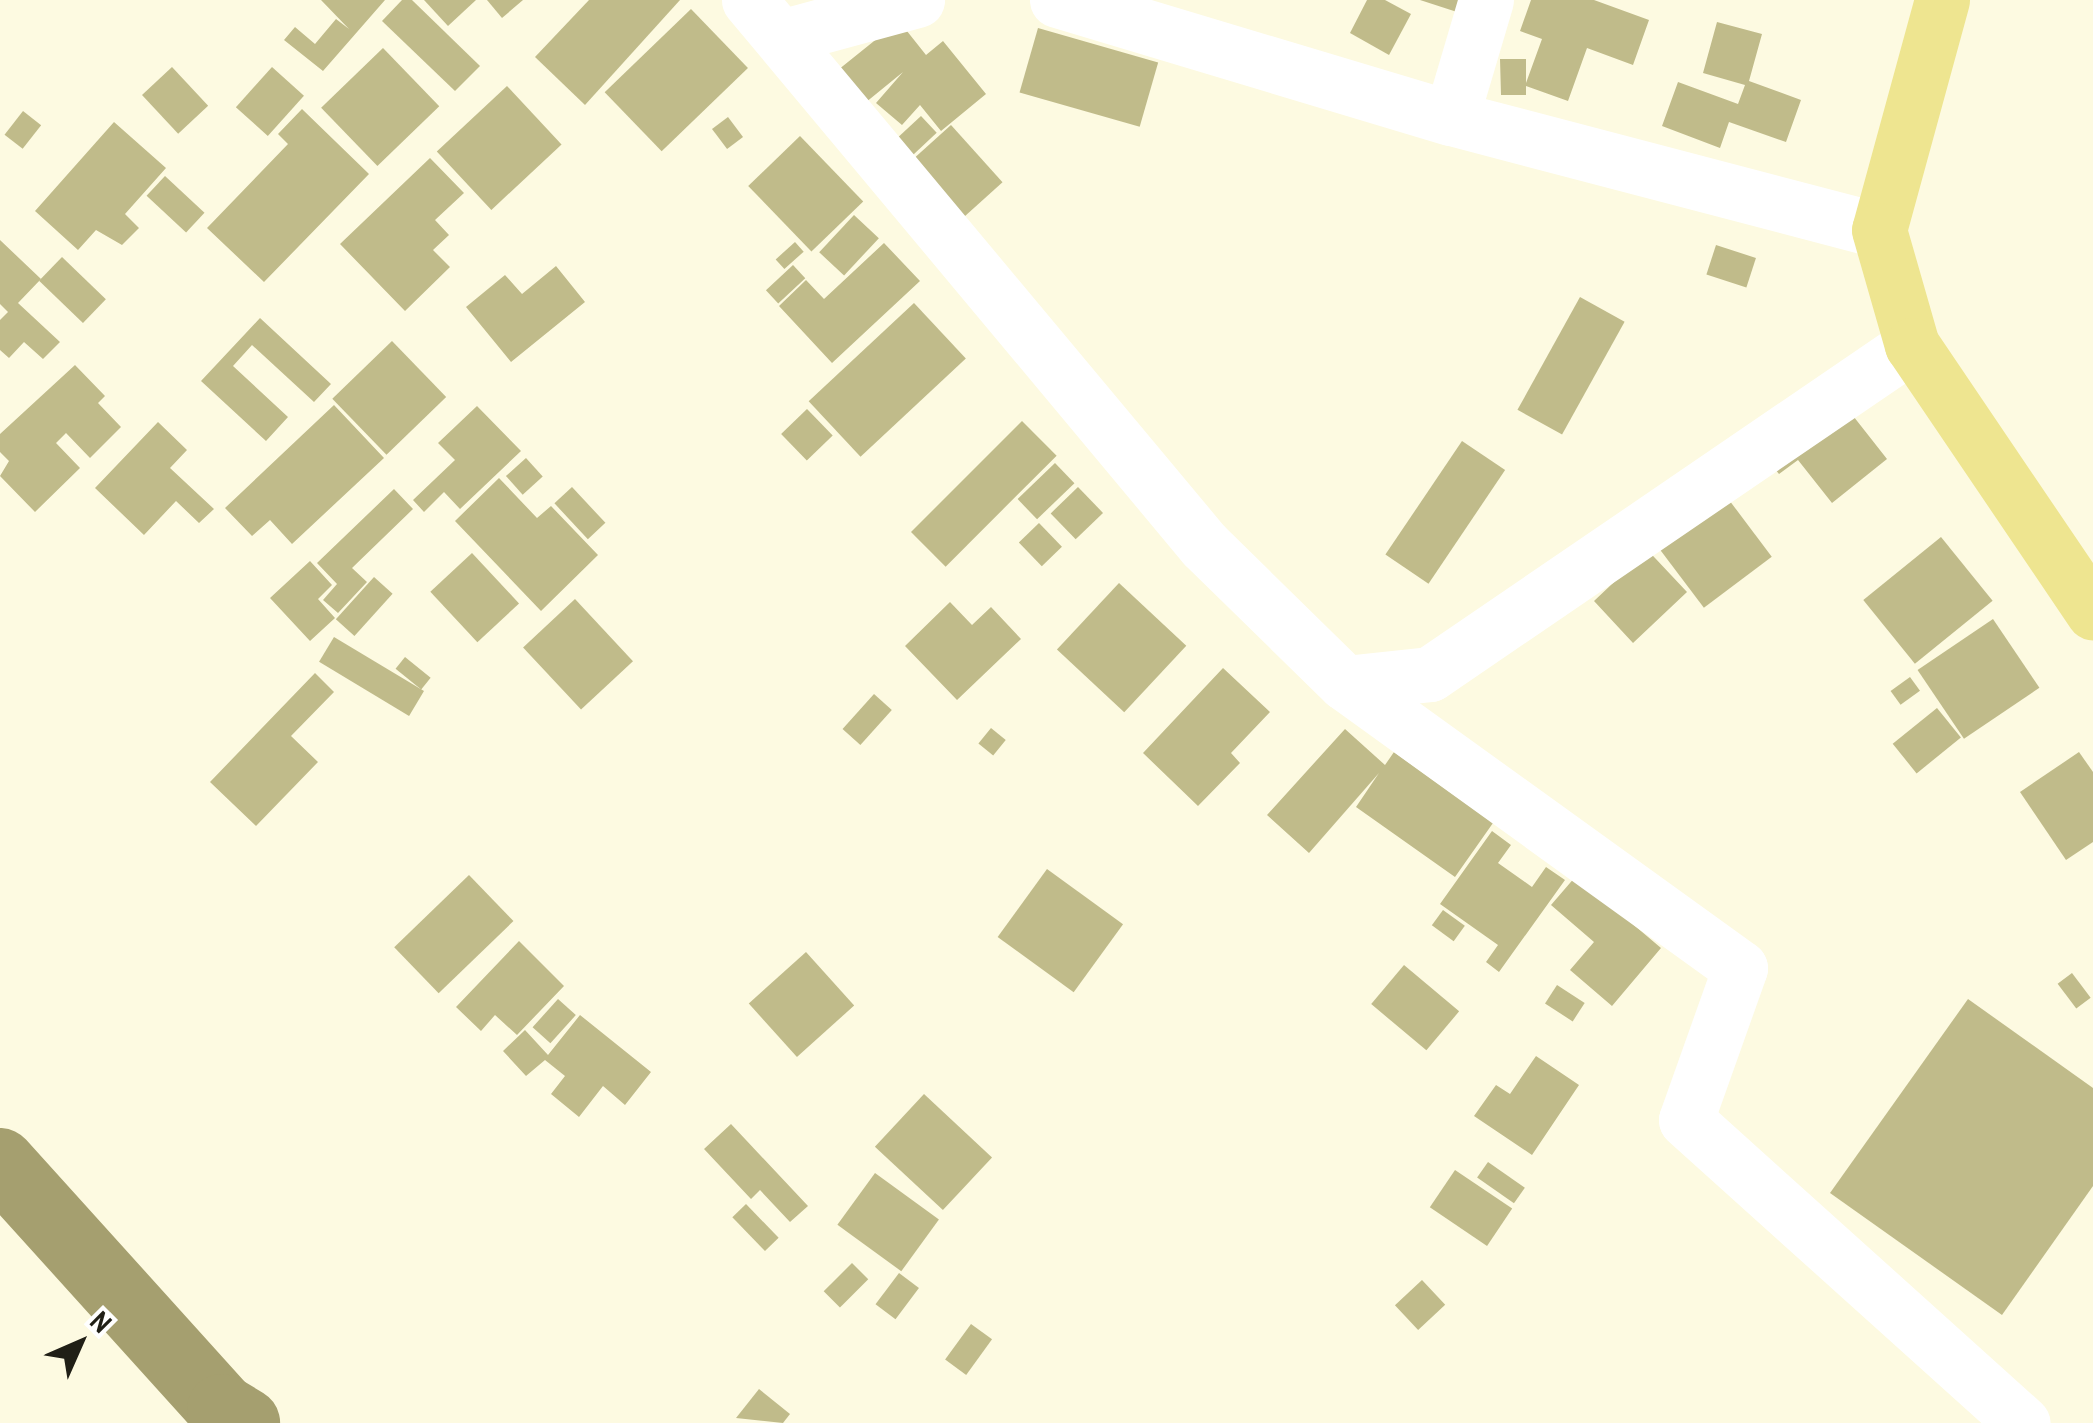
<!DOCTYPE html>
<html>
<head>
<meta charset="utf-8">
<style>
  body { margin:0 }
  #map { position:relative; width:2093px; height:1423px; overflow:hidden; background:#fdfae1; font-family:"Archivo Narrow",sans-serif }
  div>[style] { position:absolute }
  .river>* { height:70px; margin:-35px; padding:0 35px; transform-origin:35px; border-radius:35px; background:#a59f6f }
  .building>* { inset:0; background:#c0bb8a; transform-origin:0 0 }
  .minor>* { height:55px; margin:-27.5px; padding:0 27.5px; transform-origin:27.5px; border-radius:27.5px; background:#fff }
  .major>* { height:55px; margin:-27.5px; padding:0 27.5px; transform-origin:27.5px; border-radius:27.5px; background:#eee590 }
  span { translate:-50% -50%; white-space:nowrap; text-align:center; line-height:1.15; -webkit-text-stroke:8px #fff; paint-order:stroke }
  .north { position:absolute; left:30px; top:1293px; width:100px; height:100px; -webkit-text-stroke:8px #fff; paint-order:stroke; rotate:45deg; font-size:28px; font-weight:700; line-height:40px; text-align:center; color:#201f16 }
  .north::after { content:''; display:block; margin:auto; width:35px; height:45px; background:#201f16; clip-path:polygon(50% 0,100% 100%,50% 72%,0 100%) }
</style>
</head>
<body>
<div id="map">
  <div class="river">
    <div style="left:0;top:1163px;width:331px;rotate:47.9deg"></div>
    <div style="left:222px;top:1409px;width:27px;rotate:31deg"></div>
  </div>
  <div class="building">
    <div style="clip-path:polygon(321px 0,385px 0,323px 71px,284px 40px,295px 27px,315px 44px,336px 19px,349px 29px)"></div>
    <div style="clip-path:polygon(402px 0,412px 0,480px 66px,455px 91px,382px 21px)"></div>
    <div style="clip-path:polygon(424px 0,476px 0,448px 26px)"></div>
    <div style="clip-path:polygon(487px 0,523px 0,502px 18px)"></div>
    <div style="clip-path:polygon(589px 0,680px 0,585px 105px,535px 57px)"></div>
    <div style="clip-path:polygon(1367px 0,1385px 0,1411px 14px,1389px 55px,1350px 33px)"></div>
    <div style="clip-path:polygon(1420px 0,1461px 0,1457px 12px)"></div>
    <div style="clip-path:polygon(1531px 0,1594px 0,1649px 20px,1633px 65px,1587px 48px,1568px 101px,1526px 86px,1526px 95px,1501px 95px,1500px 59px,1526px 59px,1526px 83px,1542px 39px,1520px 31px)"></div>
    <div style="left:691px;top:9px;width:82px;height:120px;rotate:46deg"></div>
    <div style="clip-path:polygon(899px 21px,926px 55px,943px 41px,986px 94px,941px 131px,920px 105px,902px 125px,876px 103px,903px 72px,865px 103px,838px 70px)"></div>
    <div style="clip-path:polygon(1717px 22px,1762px 34px,1749px 81px,1801px 100px,1786px 142px,1729px 122px,1720px 148px,1662px 126px,1678px 82px,1738px 104px,1745px 85px,1703px 73px)"></div>
    <div style="left:1038px;top:28px;width:125px;height:67px;rotate:16deg"></div>
    <div style="left:383px;top:48px;width:81px;height:86px;rotate:46deg"></div>
    <div style="left:172px;top:67px;width:53px;height:41px;rotate:47deg"></div>
    <div style="left:272px;top:67px;width:43px;height:54px;rotate:42deg"></div>
    <div style="left:507px;top:86px;width:80px;height:96px;rotate:47deg"></div>
    <div style="clip-path:polygon(302px 109px,369px 174px,264px 282px,207px 228px,288px 144px,278px 134px)"></div>
    <div style="left:23px;top:111px;width:23px;height:30px;rotate:38deg"></div>
    <div style="left:921px;top:116px;width:23px;height:35px;rotate:47deg"></div>
    <div style="left:728px;top:117px;width:25px;height:20px;rotate:53deg"></div>
    <div style="clip-path:polygon(114px 122px,166px 168px,125px 214px,139px 228px,122px 245px,96px 230px,78px 250px,35px 211px)"></div>
    <div style="left:951px;top:125px;width:77px;height:56px;rotate:48deg"></div>
    <div style="left:800px;top:136px;width:91px;height:72px;rotate:46deg"></div>
    <div style="clip-path:polygon(430px 158px,464px 193px,435px 220px,449px 235px,433px 250px,450px 267px,405px 311px,340px 244px)"></div>
    <div style="left:165px;top:176px;width:54px;height:27px;rotate:43deg"></div>
    <div style="left:854px;top:215px;width:34px;height:51px;rotate:43deg"></div>
    <div style="clip-path:polygon(0 240px,41px 279px,18px 303px,60px 342px,43px 359px,24px 342px,9px 358px,0 350px,0 320px,8px 312px,0 304px)"></div>
    <div style="left:795px;top:242px;width:13px;height:26px;rotate:48deg"></div>
    <div style="clip-path:polygon(884px 243px,920px 281px,832px 363px,779px 306px,806px 280px,824px 299px)"></div>
    <div style="left:1716px;top:245px;width:42px;height:31px;rotate:18deg"></div>
    <div style="left:62px;top:257px;width:61px;height:33px;rotate:44deg"></div>
    <div style="left:793px;top:265px;width:18px;height:37px;rotate:47deg"></div>
    <div style="clip-path:polygon(556px 266px,585px 302px,511px 362px,466px 307px,505px 275px,522px 294px)"></div>
    <div style="left:1580px;top:297px;width:51px;height:129px;rotate:29deg"></div>
    <div style="left:914px;top:303px;width:76px;height:144px;rotate:47deg"></div>
    <div style="clip-path:polygon(260px 318px,331px 384px,314px 402px,252px 345px,233px 366px,288px 417px,266px 441px,201px 381px)"></div>
    <div style="left:392px;top:341px;width:78px;height:83px;rotate:46deg"></div>
    <div style="clip-path:polygon(75px 365px,105px 396px,98px 403px,121px 427px,90px 458px,66px 433px,56px 443px,80px 468px,35px 512px,0 476px,9px 461px,0 452px,0 434px)"></div>
    <div style="clip-path:polygon(1839px 398px,1887px 459px,1832px 503px,1798px 460px,1779px 474px,1765px 457px)"></div>
    <div style="clip-path:polygon(334px 405px,384px 458px,292px 544px,270px 520px,252px 536px,225px 508px)"></div>
    <div style="clip-path:polygon(477px 406px,521px 451px,460px 509px,444px 492px,424px 512px,413px 500px,455px 460px,438px 443px)"></div>
    <div style="left:807px;top:409px;width:37px;height:36px;rotate:46deg"></div>
    <div style="left:1022px;top:421px;width:49px;height:157px;rotate:45deg"></div>
    <div style="clip-path:polygon(158px 422px,187px 450px,170px 468px,214px 509px,199px 523px,176px 501px,144px 535px,95px 488px)"></div>
    <div style="left:1462px;top:441px;width:52px;height:137px;rotate:34deg"></div>
    <div style="left:526px;top:458px;width:25px;height:27px;rotate:48deg"></div>
    <div style="left:1055px;top:463px;width:28px;height:52px;rotate:46deg"></div>
    <div style="clip-path:polygon(499px 478px,537px 518px,551px 506px,598px 555px,541px 611px,455px 521px)"></div>
    <div style="left:1714px;top:480px;width:96px;height:85px;rotate:53deg"></div>
    <div style="left:572px;top:487px;width:49px;height:24px;rotate:47deg"></div>
    <div style="left:1078px;top:487px;width:36px;height:38px;rotate:46deg"></div>
    <div style="clip-path:polygon(394px 489px,413px 509px,352px 568px,367px 582px,338px 613px,323px 600px,337px 584px,317px 563px)"></div>
    <div style="left:1039px;top:523px;width:33px;height:28px;rotate:46deg"></div>
    <div style="left:1941px;top:537px;width:82px;height:100px;rotate:51deg"></div>
    <div style="clip-path:polygon(1639px 541px,1687px 592px,1633px 643px,1594px 601px,1630px 567px)"></div>
    <div style="left:472px;top:553px;width:69px;height:57px;rotate:47deg"></div>
    <div style="clip-path:polygon(310px 561px,332px 585px,318px 599px,335px 618px,310px 641px,270px 598px)"></div>
    <div style="left:374px;top:577px;width:25px;height:57px;rotate:42deg"></div>
    <div style="left:1119px;top:583px;width:92px;height:91px;rotate:43deg"></div>
    <div style="left:575px;top:599px;width:85px;height:71px;rotate:47deg"></div>
    <div style="clip-path:polygon(950px 602px,972px 625px,991px 607px,1021px 639px,957px 700px,905px 646px)"></div>
    <div style="left:1993px;top:619px;width:83px;height:91px;rotate:56deg"></div>
    <div style="left:334px;top:637px;width:105px;height:29px;rotate:31deg"></div>
    <div style="left:405px;top:657px;width:33px;height:15px;rotate:39deg"></div>
    <div style="clip-path:polygon(1223px 668px,1270px 712px,1231px 753px,1240px 763px,1198px 806px,1143px 753px)"></div>
    <div style="clip-path:polygon(315px 673px,334px 692px,291px 736px,318px 762px,256px 826px,210px 782px)"></div>
    <div style="left:1910px;top:677px;width:17px;height:24px;rotate:54deg"></div>
    <div style="left:874px;top:694px;width:24px;height:47px;rotate:42deg"></div>
    <div style="left:1937px;top:708px;width:38px;height:57px;rotate:51deg"></div>
    <div style="left:991px;top:728px;width:19px;height:20px;rotate:39deg"></div>
    <div style="clip-path:polygon(1345px 729px,1385px 765px,1394px 752px,1493px 823px,1455px 877px,1356px 807px,1379px 773px,1309px 853px,1267px 815px)"></div>
    <div style="clip-path:polygon(2079px 752px,2093px 772px,2093px 842px,2066px 860px,2020px 792px)"></div>
    <div style="clip-path:polygon(1492px 831px,1511px 845px,1498px 863px,1532px 887px,1546px 867px,1565px 880px,1499px 972px,1486px 962px,1498px 945px,1440px 904px)"></div>
    <div style="left:1047px;top:869px;width:94px;height:84px;rotate:36deg"></div>
    <div style="left:469px;top:875px;width:64px;height:104px;rotate:46deg"></div>
    <div style="clip-path:polygon(1576px 876px,1661px 948px,1612px 1006px,1570px 970px,1594px 942px,1551px 905px)"></div>
    <div style="left:1443px;top:910px;width:27px;height:19px;rotate:36deg"></div>
    <div style="clip-path:polygon(519px 941px,564px 986px,517px 1035px,495px 1015px,481px 1031px,456px 1007px)"></div>
    <div style="left:806px;top:952px;width:72px;height:77px;rotate:48deg"></div>
    <div style="left:1404px;top:965px;width:72px;height:51px;rotate:40deg"></div>
    <div style="left:2072px;top:973px;width:31px;height:18px;rotate:53deg"></div>
    <div style="left:1557px;top:985px;width:33px;height:22px;rotate:33deg"></div>
    <div style="left:558px;top:999px;width:24px;height:38px;rotate:42deg"></div>
    <div style="clip-path:polygon(1968px 999px,2093px 1088px,2093px 1186px,2002px 1315px,1830px 1193px)"></div>
    <div style="clip-path:polygon(580px 1015px,651px 1072px,625px 1105px,603px 1086px,579px 1117px,551px 1094px,565px 1076px,545px 1060px,526px 1076px,503px 1051px,525px 1030px,548px 1055px)"></div>
    <div style="clip-path:polygon(1536px 1056px,1579px 1085px,1532px 1155px,1474px 1116px,1496px 1085px,1510px 1094px)"></div>
    <div style="left:924px;top:1094px;width:93px;height:72px;rotate:43deg"></div>
    <div style="clip-path:polygon(731px 1124px,808px 1206px,790px 1222px,760px 1190px,751px 1199px,704px 1149px)"></div>
    <div style="left:1488px;top:1162px;width:45px;height:19px;rotate:35deg"></div>
    <div style="left:1455px;top:1170px;width:69px;height:45px;rotate:34deg"></div>
    <div style="left:875px;top:1173px;width:79px;height:64px;rotate:36deg"></div>
    <div style="left:746px;top:1204px;width:47px;height:19px;rotate:46deg"></div>
    <div style="left:852px;top:1263px;width:23px;height:40px;rotate:45deg"></div>
    <div style="left:899px;top:1273px;width:25px;height:39px;rotate:37deg"></div>
    <div style="left:1422px;top:1280px;width:34px;height:37px;rotate:47deg"></div>
    <div style="left:971px;top:1324px;width:26px;height:44px;rotate:36deg"></div>
    <div style="clip-path:polygon(759px 1389px,790px 1414px,783px 1423px,736px 1418px)"></div>
  </div>
  <div class="minor">
    <div style="left:749px;top:0;width:710px;rotate:50.14deg"></div>
    <div style="left:1204px;top:545px;width:197px;rotate:44.4deg"></div>
    <div style="left:1345px;top:683px;width:487px;rotate:35.8deg"></div>
    <div style="left:1740px;top:968px;width:161px;rotate:109.6deg"></div>
    <div style="left:1686px;top:1120px;width:453px;rotate:42deg"></div>
    <div style="left:1057px;top:0;width:411px;rotate:16.7deg"></div>
    <div style="left:1451px;top:118px;width:442px;rotate:14.7deg"></div>
    <div style="left:781px;top:37px;width:141px;rotate:-15.2deg"></div>
    <div style="left:1451px;top:118px;width:123px;rotate:-73.5deg"></div>
    <div style="left:1345px;top:683px;width:85px;rotate:-6deg"></div>
    <div style="left:1430px;top:674px;width:584px;rotate:-34.32deg"></div>
  </div>
  <div class="major">
    <div style="left:1942px;top:0;width:238px;rotate:105.3deg"></div>
    <div style="left:1879px;top:230px;width:120px;rotate:74deg"></div>
    <div style="left:1912px;top:345px;width:323px;rotate:55.9deg"></div>
  </div>
  <div class="north">N</div>
</div>
</body>
</html>
